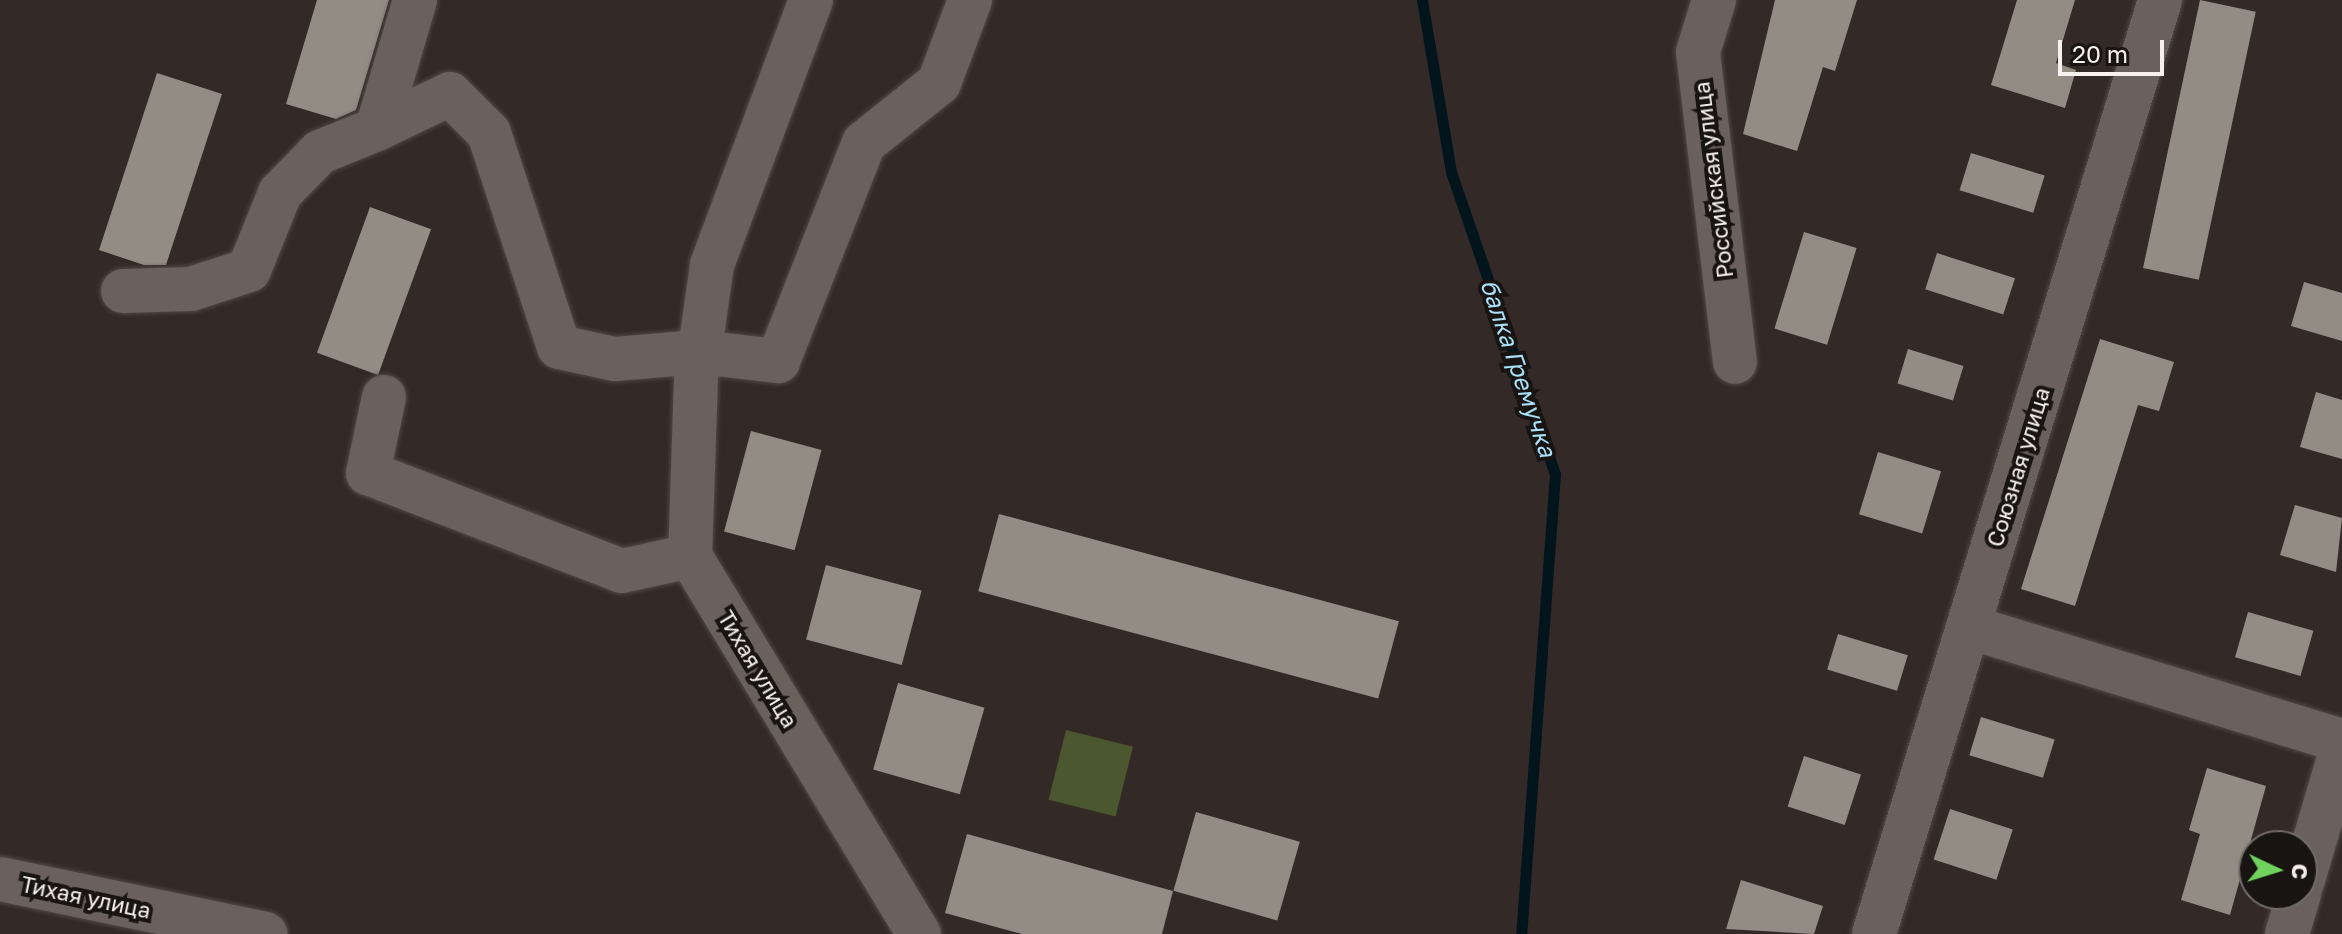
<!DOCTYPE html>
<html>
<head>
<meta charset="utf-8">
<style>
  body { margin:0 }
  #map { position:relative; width:2342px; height:934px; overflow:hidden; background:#332a27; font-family:"Golos Text",sans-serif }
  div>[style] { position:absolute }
  .green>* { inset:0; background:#4b582f; transform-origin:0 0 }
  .stream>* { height:11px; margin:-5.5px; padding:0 5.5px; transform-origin:5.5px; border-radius:5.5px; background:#02151d }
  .building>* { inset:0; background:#938c84; transform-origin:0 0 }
  .roads { filter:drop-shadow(0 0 2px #4f4845) drop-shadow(0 0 2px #4f4845) }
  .minor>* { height:44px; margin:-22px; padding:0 22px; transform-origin:22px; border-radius:22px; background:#6a605c }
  span { translate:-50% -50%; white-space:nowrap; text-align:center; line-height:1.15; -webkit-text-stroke:8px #181412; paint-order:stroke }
  .street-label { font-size:22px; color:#f7f1ef }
  .water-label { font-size:24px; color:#a9e0fa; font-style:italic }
  .north { position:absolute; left:2238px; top:830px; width:80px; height:80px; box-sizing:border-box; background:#181412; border:2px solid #716c6a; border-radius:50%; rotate:94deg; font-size:22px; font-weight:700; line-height:32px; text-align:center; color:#f7f1ef }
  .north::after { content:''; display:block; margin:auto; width:28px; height:36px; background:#71d25e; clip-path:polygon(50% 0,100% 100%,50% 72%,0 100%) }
  .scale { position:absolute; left:2058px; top:40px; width:106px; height:36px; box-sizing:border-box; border:4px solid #f7f1ef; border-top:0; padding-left:10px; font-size:24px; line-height:28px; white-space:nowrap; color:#f7f1ef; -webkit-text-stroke:6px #181412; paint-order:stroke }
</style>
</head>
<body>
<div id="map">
  <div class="green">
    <div style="left:1066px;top:730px;width:69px;height:72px;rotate:14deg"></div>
  </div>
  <div class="stream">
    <div style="left:1422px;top:0;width:174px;rotate:80.4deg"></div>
    <div style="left:1451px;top:172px;width:319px;rotate:71deg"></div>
    <div style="left:1555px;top:474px;width:461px;rotate:94.2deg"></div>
  </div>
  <div class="building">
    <div style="clip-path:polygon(317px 0,389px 0,356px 110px,336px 119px,286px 104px)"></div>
    <div style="clip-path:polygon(1775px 0,1857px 0,1835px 71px,1823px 67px,1797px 151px,1743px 134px)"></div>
    <div style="clip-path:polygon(2017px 0,2075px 0,2056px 63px,2076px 70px,2065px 108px,1991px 85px)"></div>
    <div style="left:2200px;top:0;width:57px;height:274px;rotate:12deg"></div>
    <div style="clip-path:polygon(157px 73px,222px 94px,166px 265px,144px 265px,99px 250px)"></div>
    <div style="left:1971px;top:153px;width:77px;height:39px;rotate:17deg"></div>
    <div style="left:370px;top:207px;width:65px;height:155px;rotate:20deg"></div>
    <div style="left:1804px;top:232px;width:55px;height:101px;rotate:17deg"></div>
    <div style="left:1937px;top:253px;width:82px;height:38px;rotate:18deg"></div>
    <div style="clip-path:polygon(2304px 282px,2342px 293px,2342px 341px,2291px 326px)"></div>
    <div style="clip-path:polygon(2100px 339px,2174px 362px,2159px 411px,2138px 405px,2075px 606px,2021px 589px)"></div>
    <div style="left:1908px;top:349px;width:58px;height:36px;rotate:17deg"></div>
    <div style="clip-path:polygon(2316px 392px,2342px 400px,2342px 459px,2300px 447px)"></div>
    <div style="left:751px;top:431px;width:73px;height:104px;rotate:15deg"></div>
    <div style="left:1878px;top:452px;width:66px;height:65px;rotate:17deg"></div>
    <div style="clip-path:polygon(2295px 505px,2342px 518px,2336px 572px,2280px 555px)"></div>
    <div style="left:999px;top:514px;width:414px;height:80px;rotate:15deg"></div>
    <div style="left:826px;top:565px;width:99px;height:77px;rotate:15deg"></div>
    <div style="left:2248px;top:612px;width:68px;height:47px;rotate:16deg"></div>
    <div style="left:1838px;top:634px;width:73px;height:37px;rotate:17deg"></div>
    <div style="left:898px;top:683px;width:90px;height:90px;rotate:16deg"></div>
    <div style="left:1981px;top:717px;width:77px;height:40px;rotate:17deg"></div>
    <div style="left:1804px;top:756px;width:60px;height:53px;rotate:18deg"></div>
    <div style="clip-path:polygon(2207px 768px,2266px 786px,2230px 915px,2181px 900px,2200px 834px,2189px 830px)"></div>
    <div style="left:1950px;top:809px;width:66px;height:53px;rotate:18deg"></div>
    <div style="left:1196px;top:812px;width:108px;height:82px;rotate:16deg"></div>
    <div style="clip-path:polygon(967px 834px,1173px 891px,1162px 934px,1022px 934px,945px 913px)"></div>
    <div style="clip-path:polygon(1741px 880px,1823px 906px,1814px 934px,1726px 929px)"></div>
  </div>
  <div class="roads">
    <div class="minor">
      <div style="left:415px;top:0;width:134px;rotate:106.4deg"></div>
      <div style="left:377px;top:129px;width:81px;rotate:-25.6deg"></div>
      <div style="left:450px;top:94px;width:55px;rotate:45deg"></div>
      <div style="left:489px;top:133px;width:225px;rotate:71.9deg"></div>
      <div style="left:559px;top:347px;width:57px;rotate:12.1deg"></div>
      <div style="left:615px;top:359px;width:84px;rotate:-4.8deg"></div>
      <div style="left:699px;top:352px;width:80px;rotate:6.5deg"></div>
      <div style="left:778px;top:361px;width:234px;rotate:-68.5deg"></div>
      <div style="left:864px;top:143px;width:96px;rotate:-38.7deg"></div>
      <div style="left:939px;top:83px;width:89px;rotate:-69.5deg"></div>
      <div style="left:811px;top:0;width:283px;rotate:110.5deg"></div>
      <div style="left:712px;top:265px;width:114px;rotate:98.1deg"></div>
      <div style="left:696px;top:378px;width:178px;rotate:91.9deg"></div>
      <div style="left:690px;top:556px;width:442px;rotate:58.8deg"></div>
      <div style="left:1714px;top:0;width:54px;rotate:107.1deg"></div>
      <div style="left:1698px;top:52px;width:312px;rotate:83.2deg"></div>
      <div style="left:123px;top:291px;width:68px;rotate:-1.7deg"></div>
      <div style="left:191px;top:289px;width:61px;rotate:-18.1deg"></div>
      <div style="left:249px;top:270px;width:83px;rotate:-68.1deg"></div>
      <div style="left:280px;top:193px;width:57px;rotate:-45.7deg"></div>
      <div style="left:320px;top:152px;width:61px;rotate:-22deg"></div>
      <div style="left:384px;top:397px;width:78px;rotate:101.9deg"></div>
      <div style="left:368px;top:473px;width:272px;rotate:21.1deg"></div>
      <div style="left:622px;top:571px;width:70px;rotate:-12.4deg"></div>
      <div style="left:1969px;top:627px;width:390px;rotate:17deg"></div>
      <div style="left:0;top:879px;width:271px;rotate:11.7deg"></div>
      <div style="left:2302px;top:883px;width:141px;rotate:-73.5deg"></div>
      <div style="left:1874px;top:934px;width:977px;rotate:-72.97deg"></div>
      <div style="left:2287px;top:934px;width:42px;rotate:-73.3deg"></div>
    </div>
  </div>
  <div class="street-label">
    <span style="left:1713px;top:180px;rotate:-97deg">Российская улица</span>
    <span style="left:2018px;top:467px;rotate:-73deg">Союзная улица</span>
    <span style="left:758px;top:669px;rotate:59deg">Тихая улица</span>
    <span style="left:86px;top:897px;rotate:12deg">Тихая улица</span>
  </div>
  <div class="water-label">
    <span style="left:1519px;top:368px;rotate:71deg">балка Гремучка</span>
  </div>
  <div class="north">С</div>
  <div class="scale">20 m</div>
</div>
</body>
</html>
